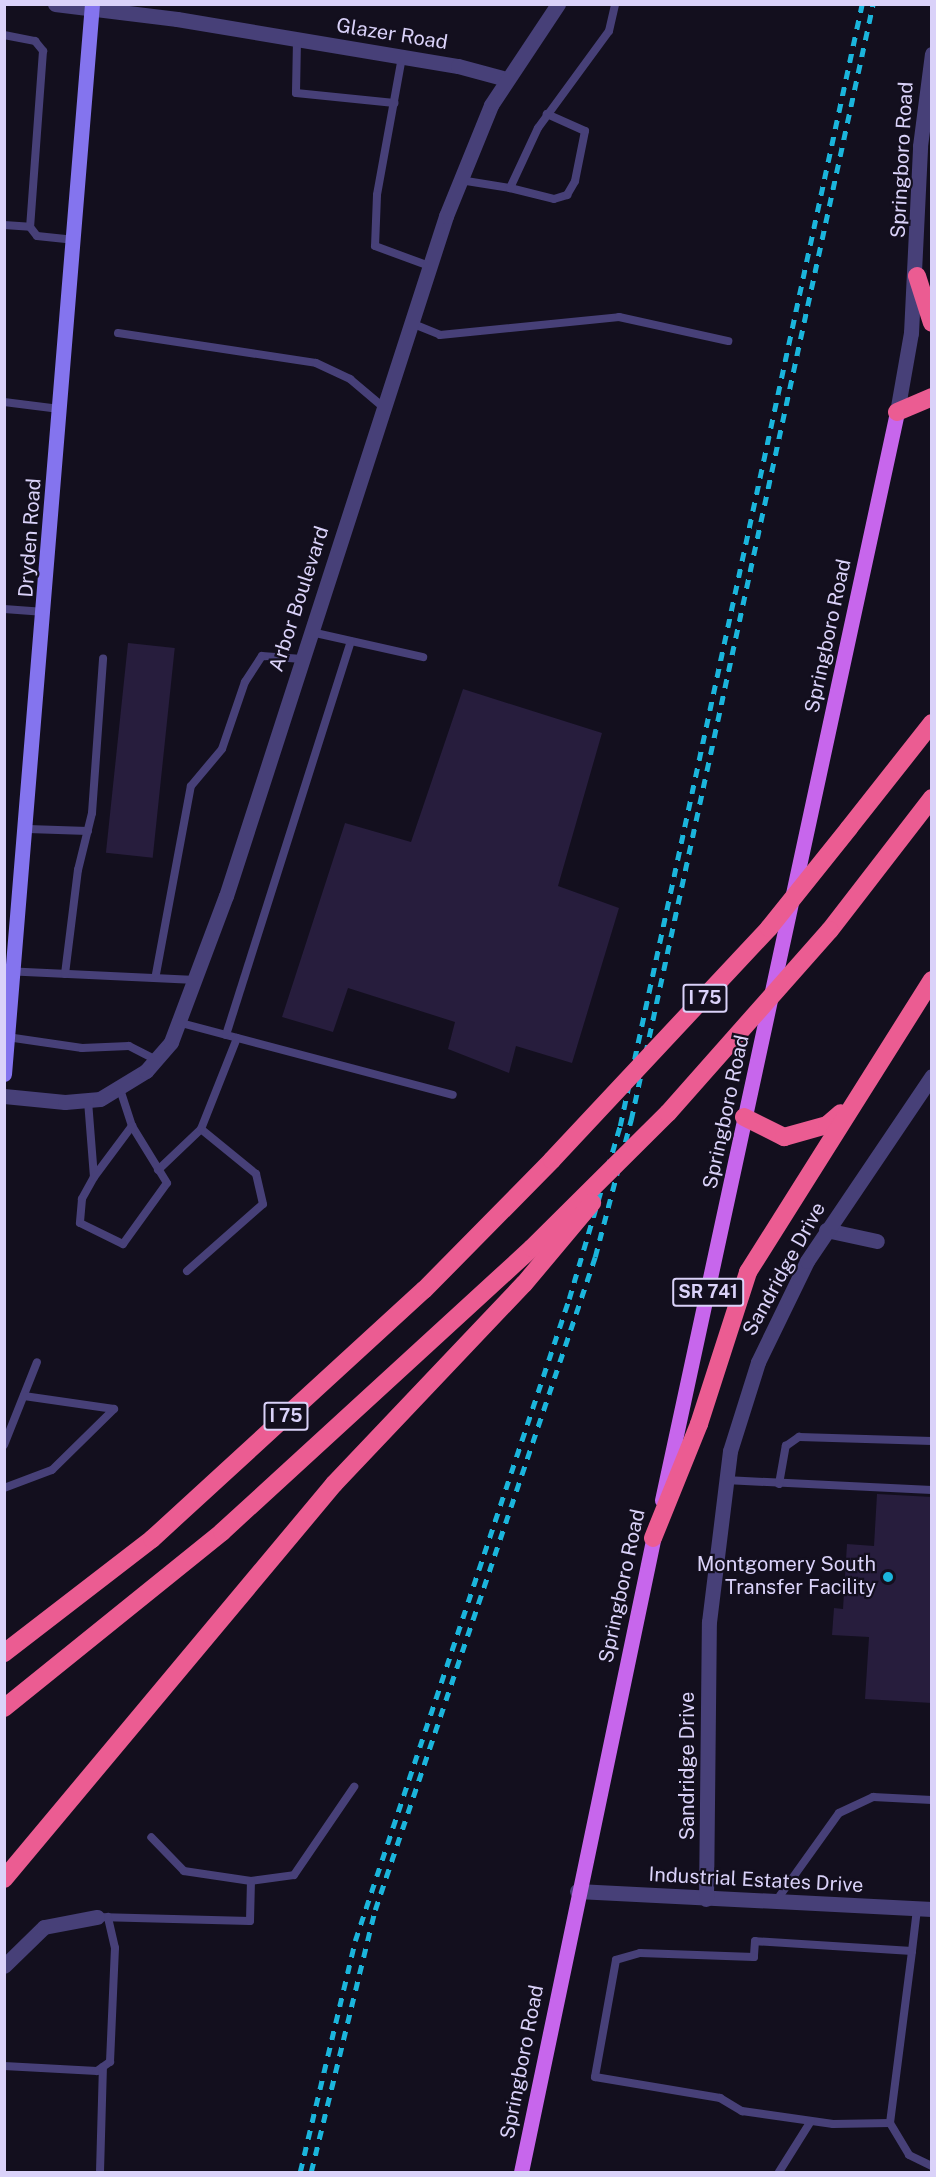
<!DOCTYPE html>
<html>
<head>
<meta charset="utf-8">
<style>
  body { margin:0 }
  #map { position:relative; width:936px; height:2177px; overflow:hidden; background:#130f1e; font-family:"Public Sans",sans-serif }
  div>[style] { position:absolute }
  .building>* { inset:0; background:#271d3d; transform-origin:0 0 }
  .service>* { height:8px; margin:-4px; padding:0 4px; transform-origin:4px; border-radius:4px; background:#474078 }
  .minor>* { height:15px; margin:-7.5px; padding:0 7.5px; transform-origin:7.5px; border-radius:7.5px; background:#474078 }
  .tertiary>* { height:15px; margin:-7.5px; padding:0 7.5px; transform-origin:7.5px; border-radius:7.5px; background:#474078 }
  .secondary>* { height:15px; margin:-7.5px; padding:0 7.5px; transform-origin:7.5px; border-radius:7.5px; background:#8474ee }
  .primary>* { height:15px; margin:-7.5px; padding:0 7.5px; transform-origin:7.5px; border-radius:7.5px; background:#c766ec }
  .motorway>* { height:18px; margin:-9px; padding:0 9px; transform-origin:9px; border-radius:9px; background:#eb5c92 }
  .rail>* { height:4.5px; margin-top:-2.25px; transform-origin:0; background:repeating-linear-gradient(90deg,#1bb5dc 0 9px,transparent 0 17px) }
  .motorway-bridge>* { height:18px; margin:-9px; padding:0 9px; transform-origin:9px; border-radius:9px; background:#eb5c92 }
  .dots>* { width:16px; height:16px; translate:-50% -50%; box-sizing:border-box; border:3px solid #130f1e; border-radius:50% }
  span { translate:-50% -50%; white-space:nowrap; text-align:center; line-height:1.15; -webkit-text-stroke:4.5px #130f1e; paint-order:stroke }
  .shield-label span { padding:2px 4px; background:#130f1e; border:2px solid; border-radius:4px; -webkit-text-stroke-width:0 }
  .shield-label { font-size:18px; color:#dad2f9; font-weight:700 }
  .street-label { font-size:20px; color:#dad2f9 }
  .poi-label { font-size:20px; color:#dad2f9 }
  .right { translate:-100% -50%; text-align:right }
  .frame { position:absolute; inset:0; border:6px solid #dad2f9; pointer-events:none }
</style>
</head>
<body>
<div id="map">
  <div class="building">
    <div style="left:128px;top:643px;width:47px;height:211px;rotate:6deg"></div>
    <div style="clip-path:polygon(463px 689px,602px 733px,558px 886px,619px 908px,572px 1063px,516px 1046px,509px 1073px,448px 1049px,455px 1022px,348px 988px,333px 1032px,282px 1017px,345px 823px,411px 842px)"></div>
    <div style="clip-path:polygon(877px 1494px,932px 1497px,932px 1703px,865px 1699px,869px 1637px,832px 1635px,834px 1608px,843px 1609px,847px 1544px,874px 1546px)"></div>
  </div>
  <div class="service">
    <div style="left:4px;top:35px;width:32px;rotate:11deg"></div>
    <div style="left:35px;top:41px;width:13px;rotate:51deg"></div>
    <div style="left:43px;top:51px;width:176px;rotate:94.2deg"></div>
    <div style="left:30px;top:227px;width:11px;rotate:52deg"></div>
    <div style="left:37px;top:236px;width:36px;rotate:6deg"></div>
    <div style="left:297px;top:40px;width:53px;rotate:91.1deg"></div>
    <div style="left:296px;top:93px;width:99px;rotate:5.8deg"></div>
    <div style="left:402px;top:57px;width:140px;rotate:100.3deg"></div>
    <div style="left:377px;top:195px;width:51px;rotate:92.2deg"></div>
    <div style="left:375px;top:246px;width:58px;rotate:20.3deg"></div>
    <div style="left:460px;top:180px;width:51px;rotate:9.1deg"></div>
    <div style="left:510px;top:188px;width:66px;rotate:-65deg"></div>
    <div style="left:538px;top:128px;width:120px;rotate:-53.8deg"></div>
    <div style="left:609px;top:31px;width:28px;rotate:-77deg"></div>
    <div style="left:510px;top:188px;width:45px;rotate:14deg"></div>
    <div style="left:554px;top:199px;width:14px;rotate:-17deg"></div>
    <div style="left:567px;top:195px;width:16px;rotate:-60deg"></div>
    <div style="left:575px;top:181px;width:51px;rotate:-78.7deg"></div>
    <div style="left:585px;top:131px;width:42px;rotate:-155.9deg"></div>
    <div style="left:4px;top:225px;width:26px;rotate:4deg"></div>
    <div style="left:411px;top:323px;width:31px;rotate:22deg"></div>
    <div style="left:440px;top:335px;width:180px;rotate:-5.7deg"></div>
    <div style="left:619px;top:317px;width:112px;rotate:12.4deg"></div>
    <div style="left:118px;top:333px;width:200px;rotate:8.6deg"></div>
    <div style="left:316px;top:363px;width:38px;rotate:25deg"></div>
    <div style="left:350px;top:379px;width:42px;rotate:40.2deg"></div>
    <div style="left:4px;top:402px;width:56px;rotate:7.1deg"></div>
    <div style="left:4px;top:609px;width:41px;rotate:4.2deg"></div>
    <div style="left:311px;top:632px;width:115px;rotate:12.6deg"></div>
    <div style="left:28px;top:829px;width:60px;rotate:1.9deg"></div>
    <div style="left:4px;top:971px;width:192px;rotate:2.7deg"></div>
    <div style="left:65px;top:974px;width:105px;rotate:-82.9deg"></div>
    <div style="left:78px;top:870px;width:59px;rotate:-76.2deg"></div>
    <div style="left:92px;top:813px;width:155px;rotate:-85.9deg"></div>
    <div style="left:156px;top:974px;width:191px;rotate:-79.5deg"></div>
    <div style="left:191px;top:786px;width:48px;rotate:-50deg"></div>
    <div style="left:222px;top:749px;width:71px;rotate:-71.1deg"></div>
    <div style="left:245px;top:682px;width:31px;rotate:-57deg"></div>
    <div style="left:262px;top:656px;width:40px;rotate:4.3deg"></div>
    <div style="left:181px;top:1023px;width:281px;rotate:14.8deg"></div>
    <div style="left:226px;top:1035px;width:413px;rotate:-72.4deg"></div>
    <div style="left:7px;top:1037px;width:76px;rotate:8.3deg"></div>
    <div style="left:82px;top:1048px;width:47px;rotate:-2.4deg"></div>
    <div style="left:129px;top:1046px;width:31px;rotate:27deg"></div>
    <div style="left:88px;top:1101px;width:76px;rotate:85.5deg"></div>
    <div style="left:94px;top:1177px;width:25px;rotate:119deg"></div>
    <div style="left:82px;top:1199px;width:24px;rotate:95deg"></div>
    <div style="left:80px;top:1223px;width:48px;rotate:26deg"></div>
    <div style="left:123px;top:1244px;width:75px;rotate:-54.2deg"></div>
    <div style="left:167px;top:1183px;width:67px;rotate:-121.6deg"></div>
    <div style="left:132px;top:1126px;width:39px;rotate:-108deg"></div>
    <div style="left:158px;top:1170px;width:59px;rotate:-43.6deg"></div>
    <div style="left:201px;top:1129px;width:98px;rotate:-68.4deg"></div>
    <div style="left:94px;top:1177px;width:64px;rotate:-53.3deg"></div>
    <div style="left:187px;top:1271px;width:101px;rotate:-41.4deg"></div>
    <div style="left:263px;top:1204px;width:31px;rotate:-103deg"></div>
    <div style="left:256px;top:1174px;width:71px;rotate:-140.7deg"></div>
    <div style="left:4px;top:1445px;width:89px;rotate:-68.3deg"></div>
    <div style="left:725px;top:1480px;width:207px;rotate:2.8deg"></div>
    <div style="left:779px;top:1484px;width:39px;rotate:-80deg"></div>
    <div style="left:786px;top:1446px;width:16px;rotate:-35deg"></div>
    <div style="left:799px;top:1437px;width:133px;rotate:1.7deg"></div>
    <div style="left:4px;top:1488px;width:51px;rotate:-20.6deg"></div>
    <div style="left:52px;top:1470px;width:87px;rotate:-44.5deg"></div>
    <div style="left:114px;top:1409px;width:91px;rotate:-171.8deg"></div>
    <div style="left:251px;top:1881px;width:43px;rotate:-7.9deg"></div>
    <div style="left:294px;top:1875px;width:107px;rotate:-55.7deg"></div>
    <div style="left:776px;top:1901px;width:108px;rotate:-54.4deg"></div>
    <div style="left:839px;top:1813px;width:38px;rotate:-25deg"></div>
    <div style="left:873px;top:1797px;width:59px;rotate:2.9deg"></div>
    <div style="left:97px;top:1917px;width:153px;rotate:1.5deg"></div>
    <div style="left:250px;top:1921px;width:40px;rotate:-88.6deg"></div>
    <div style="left:251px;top:1881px;width:68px;rotate:-171.5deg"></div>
    <div style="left:184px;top:1871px;width:47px;rotate:-134.1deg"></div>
    <div style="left:912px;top:1951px;width:157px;rotate:-176.4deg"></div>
    <div style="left:755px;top:1941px;width:16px;rotate:94deg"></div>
    <div style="left:754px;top:1957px;width:114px;rotate:-178deg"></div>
    <div style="left:640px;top:1953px;width:25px;rotate:164deg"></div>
    <div style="left:616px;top:1960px;width:119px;rotate:100.2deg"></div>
    <div style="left:595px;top:2077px;width:127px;rotate:9.5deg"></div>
    <div style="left:720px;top:2098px;width:26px;rotate:31deg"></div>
    <div style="left:742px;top:2111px;width:92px;rotate:8.1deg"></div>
    <div style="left:833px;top:2124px;width:57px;rotate:-1deg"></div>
    <div style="left:890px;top:2123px;width:173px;rotate:-82.7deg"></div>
    <div style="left:912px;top:1951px;width:42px;rotate:-83.2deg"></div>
    <div style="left:4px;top:2066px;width:93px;rotate:3.1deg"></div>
    <div style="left:97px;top:2071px;width:16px;rotate:-35deg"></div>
    <div style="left:110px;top:2062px;width:114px;rotate:-87.5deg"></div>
    <div style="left:115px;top:1948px;width:32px;rotate:-103deg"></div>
    <div style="left:890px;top:2123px;width:37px;rotate:59deg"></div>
    <div style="left:909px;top:2155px;width:25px;rotate:26deg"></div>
    <div style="left:100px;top:2172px;width:105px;rotate:-88.4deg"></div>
    <div style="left:779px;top:2172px;width:60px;rotate:-57.9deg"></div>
  </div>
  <div class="minor">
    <div style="left:826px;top:1230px;width:52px;rotate:12.2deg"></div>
    <div style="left:577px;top:1891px;width:355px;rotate:2.9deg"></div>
    <div style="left:706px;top:1899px;width:277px;rotate:-89.4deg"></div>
    <div style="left:709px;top:1622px;width:172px;rotate:-83deg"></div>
    <div style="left:730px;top:1451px;width:93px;rotate:-72.5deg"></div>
    <div style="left:758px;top:1362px;width:112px;rotate:-64.1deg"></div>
    <div style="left:807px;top:1261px;width:223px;rotate:-56deg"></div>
    <div style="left:4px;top:1966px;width:56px;rotate:-44.3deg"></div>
    <div style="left:44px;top:1927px;width:54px;rotate:-10.7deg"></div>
  </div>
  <div class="tertiary">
    <div style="left:55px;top:4px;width:123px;rotate:7deg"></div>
    <div style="left:177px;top:19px;width:285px;rotate:9.5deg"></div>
    <div style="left:458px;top:66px;width:50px;rotate:15.2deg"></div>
    <div style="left:897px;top:412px;width:80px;rotate:-80deg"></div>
    <div style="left:911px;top:333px;width:187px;rotate:-87.2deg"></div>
    <div style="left:920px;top:146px;width:93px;rotate:-82.6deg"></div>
    <div style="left:4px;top:1096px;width:61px;rotate:5.6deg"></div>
    <div style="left:65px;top:1102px;width:35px;rotate:-5deg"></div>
    <div style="left:100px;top:1099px;width:54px;rotate:-31.3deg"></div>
    <div style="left:146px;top:1071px;width:38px;rotate:-49deg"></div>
    <div style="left:171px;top:1042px;width:156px;rotate:-69.4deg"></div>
    <div style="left:226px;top:896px;width:715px;rotate:-72.07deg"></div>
    <div style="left:446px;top:216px;width:120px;rotate:-67.9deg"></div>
    <div style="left:491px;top:105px;width:121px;rotate:-56.4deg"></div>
  </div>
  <div class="secondary">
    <div style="left:4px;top:1074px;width:1074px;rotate:-85.3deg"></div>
  </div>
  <div class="primary">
    <div style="left:662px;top:1500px;width:1113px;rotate:-77.81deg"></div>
    <div style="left:521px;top:2172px;width:660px;rotate:-78.2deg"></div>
  </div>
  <div class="motorway">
    <div style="left:917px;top:276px;width:49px;rotate:72.3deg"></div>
    <div style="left:897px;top:412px;width:38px;rotate:-23deg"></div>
    <div style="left:849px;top:828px;width:134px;rotate:-51.7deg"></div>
    <div style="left:830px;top:930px;width:167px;rotate:-52.3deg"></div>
    <div style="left:744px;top:1117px;width:45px;rotate:26.6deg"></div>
    <div style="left:784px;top:1137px;width:45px;rotate:-15.6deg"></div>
    <div style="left:827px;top:1125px;width:18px;rotate:-41deg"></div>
    <div style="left:653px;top:1538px;width:123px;rotate:-68deg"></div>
    <div style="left:699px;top:1424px;width:160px;rotate:-72.1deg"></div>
    <div style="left:748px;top:1272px;width:345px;rotate:-57.8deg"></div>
    <div style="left:4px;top:1653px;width:187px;rotate:-37.6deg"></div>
    <div style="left:152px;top:1539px;width:369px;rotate:-42.5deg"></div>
    <div style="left:424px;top:1290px;width:182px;rotate:-45.4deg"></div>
    <div style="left:4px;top:1708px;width:280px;rotate:-38.9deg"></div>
    <div style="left:222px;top:1532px;width:420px;rotate:-42.5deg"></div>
    <div style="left:4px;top:1879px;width:515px;rotate:-50.12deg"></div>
    <div style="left:334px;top:1484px;width:276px;rotate:-46.5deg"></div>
  </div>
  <div class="rail">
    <div style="left:300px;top:2172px;width:237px;rotate:-76.6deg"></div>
    <div style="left:355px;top:1941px;width:677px;rotate:-71.57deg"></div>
    <div style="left:569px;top:1299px;width:180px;rotate:-73.6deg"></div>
    <div style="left:620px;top:1126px;width:1148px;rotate:-77.83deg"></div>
    <div style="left:311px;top:2172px;width:270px;rotate:-76.3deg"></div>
    <div style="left:375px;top:1910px;width:689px;rotate:-71.38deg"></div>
    <div style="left:595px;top:1257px;width:142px;rotate:-75.3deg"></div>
    <div style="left:631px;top:1120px;width:1142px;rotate:-77.77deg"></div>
  </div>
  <div class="motorway-bridge">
    <div style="left:552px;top:1160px;width:318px;rotate:-46.9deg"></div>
    <div style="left:769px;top:928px;width:128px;rotate:-51.3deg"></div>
    <div style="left:532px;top:1248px;width:192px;rotate:-44.8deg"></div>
    <div style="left:668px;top:1113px;width:244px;rotate:-48.5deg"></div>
    <div style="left:524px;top:1284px;width:106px;rotate:-50deg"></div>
  </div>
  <div class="dots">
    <div style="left:888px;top:1577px;background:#1bb5dc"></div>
  </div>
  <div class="shield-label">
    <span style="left:705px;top:998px">I 75</span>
    <span style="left:708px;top:1292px">SR 741</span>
    <span style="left:286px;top:1416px">I 75</span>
  </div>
  <div class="street-label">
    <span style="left:392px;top:34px;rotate:9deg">Glazer Road</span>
    <span style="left:902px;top:160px;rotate:-87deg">Springboro Road</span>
    <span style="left:30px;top:538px;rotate:-86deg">Dryden Road</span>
    <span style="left:299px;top:599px;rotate:-72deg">Arbor Boulevard</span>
    <span style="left:828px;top:636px;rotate:-78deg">Springboro Road</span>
    <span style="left:726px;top:1112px;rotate:-78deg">Springboro Road</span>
    <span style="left:784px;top:1269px;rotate:-61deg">Sandridge Drive</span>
    <span style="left:622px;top:1586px;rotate:-78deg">Springboro Road</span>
    <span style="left:687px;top:1766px;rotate:-90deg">Sandridge Drive</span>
    <span style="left:756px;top:1880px;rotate:3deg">Industrial Estates Drive</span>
    <span style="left:522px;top:2062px;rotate:-79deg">Springboro Road</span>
  </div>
  <div class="poi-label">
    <span class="right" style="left:876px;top:1576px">Montgomery South<br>Transfer Facility</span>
  </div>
  <div class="frame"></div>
</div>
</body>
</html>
